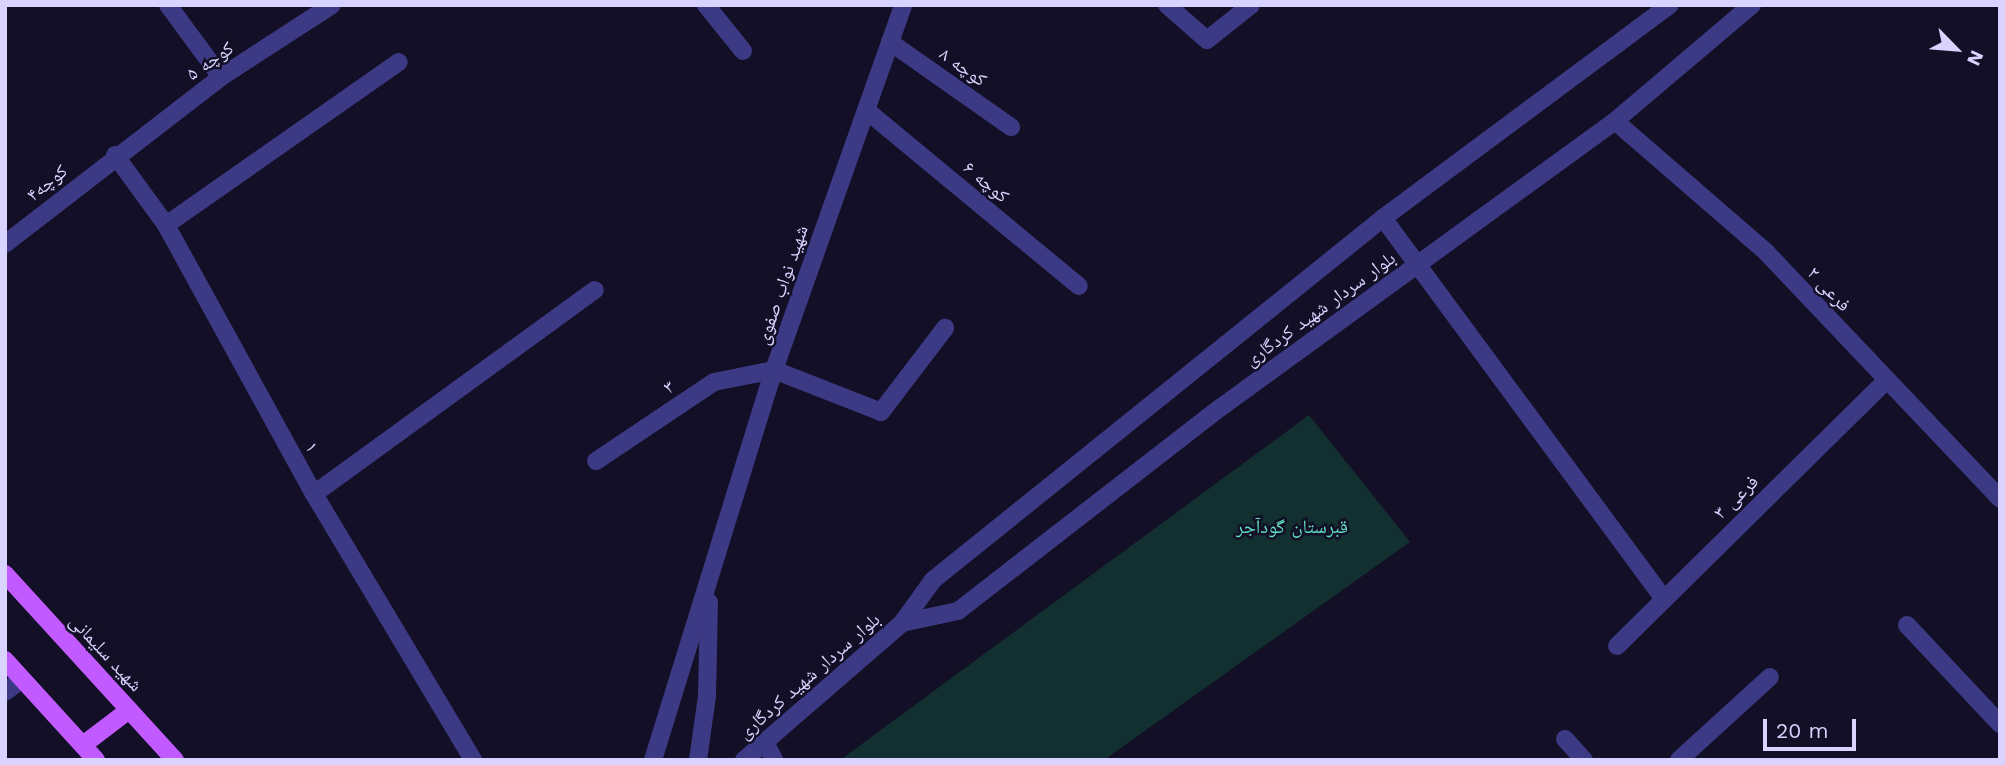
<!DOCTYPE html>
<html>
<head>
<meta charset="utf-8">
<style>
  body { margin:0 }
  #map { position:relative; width:2005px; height:765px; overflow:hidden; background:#130f26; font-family:"Work Sans","Noto Naskh Arabic",sans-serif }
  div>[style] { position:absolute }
  .green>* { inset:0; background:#12302f }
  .minor>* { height:18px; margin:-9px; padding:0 9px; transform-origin:9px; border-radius:9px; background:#3d3a85 }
  .major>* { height:18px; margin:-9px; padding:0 9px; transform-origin:9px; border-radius:9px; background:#c25bff }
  span { translate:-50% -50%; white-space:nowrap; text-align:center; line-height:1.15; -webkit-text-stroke:5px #130f26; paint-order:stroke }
  .street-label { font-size:19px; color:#d9d4ff }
  .park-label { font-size:19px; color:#5fe0c0 }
  .frame { position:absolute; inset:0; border:7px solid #d9d4ff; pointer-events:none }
  .north { position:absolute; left:1921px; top:14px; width:70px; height:70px; -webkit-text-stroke:5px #130f26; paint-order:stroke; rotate:115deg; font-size:19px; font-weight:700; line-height:28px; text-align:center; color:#d9d4ff }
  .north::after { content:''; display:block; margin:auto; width:24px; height:32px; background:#d9d4ff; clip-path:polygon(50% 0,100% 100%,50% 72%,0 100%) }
  .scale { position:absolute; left:1763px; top:719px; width:93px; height:32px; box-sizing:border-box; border:4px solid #d9d4ff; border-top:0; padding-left:9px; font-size:21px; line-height:24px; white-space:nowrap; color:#d9d4ff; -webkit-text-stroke:5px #130f26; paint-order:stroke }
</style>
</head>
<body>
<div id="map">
  <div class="green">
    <div style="clip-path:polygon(1309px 415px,1410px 542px,1104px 760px,840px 760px)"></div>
  </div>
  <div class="minor">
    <div style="left:168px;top:5px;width:89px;rotate:53.6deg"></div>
    <div style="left:706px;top:5px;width:59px;rotate:51.2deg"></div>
    <div style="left:1167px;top:5px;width:53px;rotate:41.2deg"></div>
    <div style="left:1207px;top:40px;width:56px;rotate:-38.5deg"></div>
    <div style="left:890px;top:42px;width:148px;rotate:35.1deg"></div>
    <div style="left:866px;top:110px;width:276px;rotate:39.6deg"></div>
    <div style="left:1615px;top:121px;width:200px;rotate:40.9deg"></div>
    <div style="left:1766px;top:252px;width:340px;rotate:46.5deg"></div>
    <div style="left:115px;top:155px;width:87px;rotate:53.9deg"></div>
    <div style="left:166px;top:225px;width:307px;rotate:61.2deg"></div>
    <div style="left:314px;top:494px;width:310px;rotate:59.1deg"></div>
    <div style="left:1383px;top:218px;width:472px;rotate:53.6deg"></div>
    <div style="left:166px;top:225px;width:284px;rotate:-35deg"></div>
    <div style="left:5px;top:244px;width:273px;rotate:-37.7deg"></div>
    <div style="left:221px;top:77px;width:132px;rotate:-33deg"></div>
    <div style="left:596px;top:461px;width:142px;rotate:-33.8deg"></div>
    <div style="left:714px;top:382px;width:61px;rotate:-11.3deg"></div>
    <div style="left:774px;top:370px;width:115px;rotate:21.4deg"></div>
    <div style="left:881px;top:412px;width:106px;rotate:-52.7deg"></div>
    <div style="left:314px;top:494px;width:347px;rotate:-36deg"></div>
    <div style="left:902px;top:623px;width:57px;rotate:-12.1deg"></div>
    <div style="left:958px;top:611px;width:331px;rotate:-37.8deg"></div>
    <div style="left:1220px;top:408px;width:488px;rotate:-36deg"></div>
    <div style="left:1615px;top:121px;width:180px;rotate:-40.3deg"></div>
    <div style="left:1907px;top:625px;width:136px;rotate:46.8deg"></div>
    <div style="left:1617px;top:646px;width:378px;rotate:-44.6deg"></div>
    <div style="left:5px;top:692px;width:21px;rotate:-37deg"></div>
    <div style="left:1565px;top:739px;width:28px;rotate:48deg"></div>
    <div style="left:765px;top:742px;width:20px;rotate:63deg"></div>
    <div style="left:653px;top:760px;width:408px;rotate:-72.8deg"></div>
    <div style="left:774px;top:370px;width:387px;rotate:-70.5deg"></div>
    <div style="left:698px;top:760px;width:65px;rotate:-82deg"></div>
    <div style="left:707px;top:696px;width:94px;rotate:-88.8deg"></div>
    <div style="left:744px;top:760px;width:209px;rotate:-40.9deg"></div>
    <div style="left:902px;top:623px;width:53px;rotate:-54.2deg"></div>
    <div style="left:933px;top:580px;width:578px;rotate:-38.81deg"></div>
    <div style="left:1383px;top:218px;width:357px;rotate:-36.6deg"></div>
    <div style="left:1679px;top:760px;width:123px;rotate:-42.4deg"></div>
  </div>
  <div class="major">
    <div style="left:5px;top:574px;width:252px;rotate:47.6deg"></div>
    <div style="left:5px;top:660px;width:135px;rotate:47.7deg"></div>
    <div style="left:83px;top:745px;width:58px;rotate:-37.3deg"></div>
  </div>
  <div class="street-label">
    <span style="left:210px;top:61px;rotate:-35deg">کوچه ۵</span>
    <span style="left:963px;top:67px;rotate:35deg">کوچه ۸</span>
    <span style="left:986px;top:182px;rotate:40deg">کوچه ۶</span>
    <span style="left:47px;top:183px;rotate:-39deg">کوچه۴</span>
    <span style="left:782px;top:285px;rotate:-71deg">شهید نواب صفوی</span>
    <span style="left:1829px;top:289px;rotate:47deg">فرعی ۲</span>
    <span style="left:1320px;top:309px;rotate:-36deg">بلوار سردار شهید کردگاری</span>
    <span style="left:669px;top:387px;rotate:-34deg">۳</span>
    <span style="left:312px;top:447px;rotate:61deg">۱</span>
    <span style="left:1736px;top:497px;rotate:-44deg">فرعی ۳</span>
    <span style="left:106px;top:653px;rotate:47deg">شهید سلیمانی</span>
    <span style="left:809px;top:676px;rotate:-41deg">بلوار سردار شهید کردگاری</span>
  </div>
  <div class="park-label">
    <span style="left:1292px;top:527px">قبرستان گودآجر</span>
  </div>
  <div class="frame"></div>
  <div class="north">N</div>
  <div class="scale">20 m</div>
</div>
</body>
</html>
